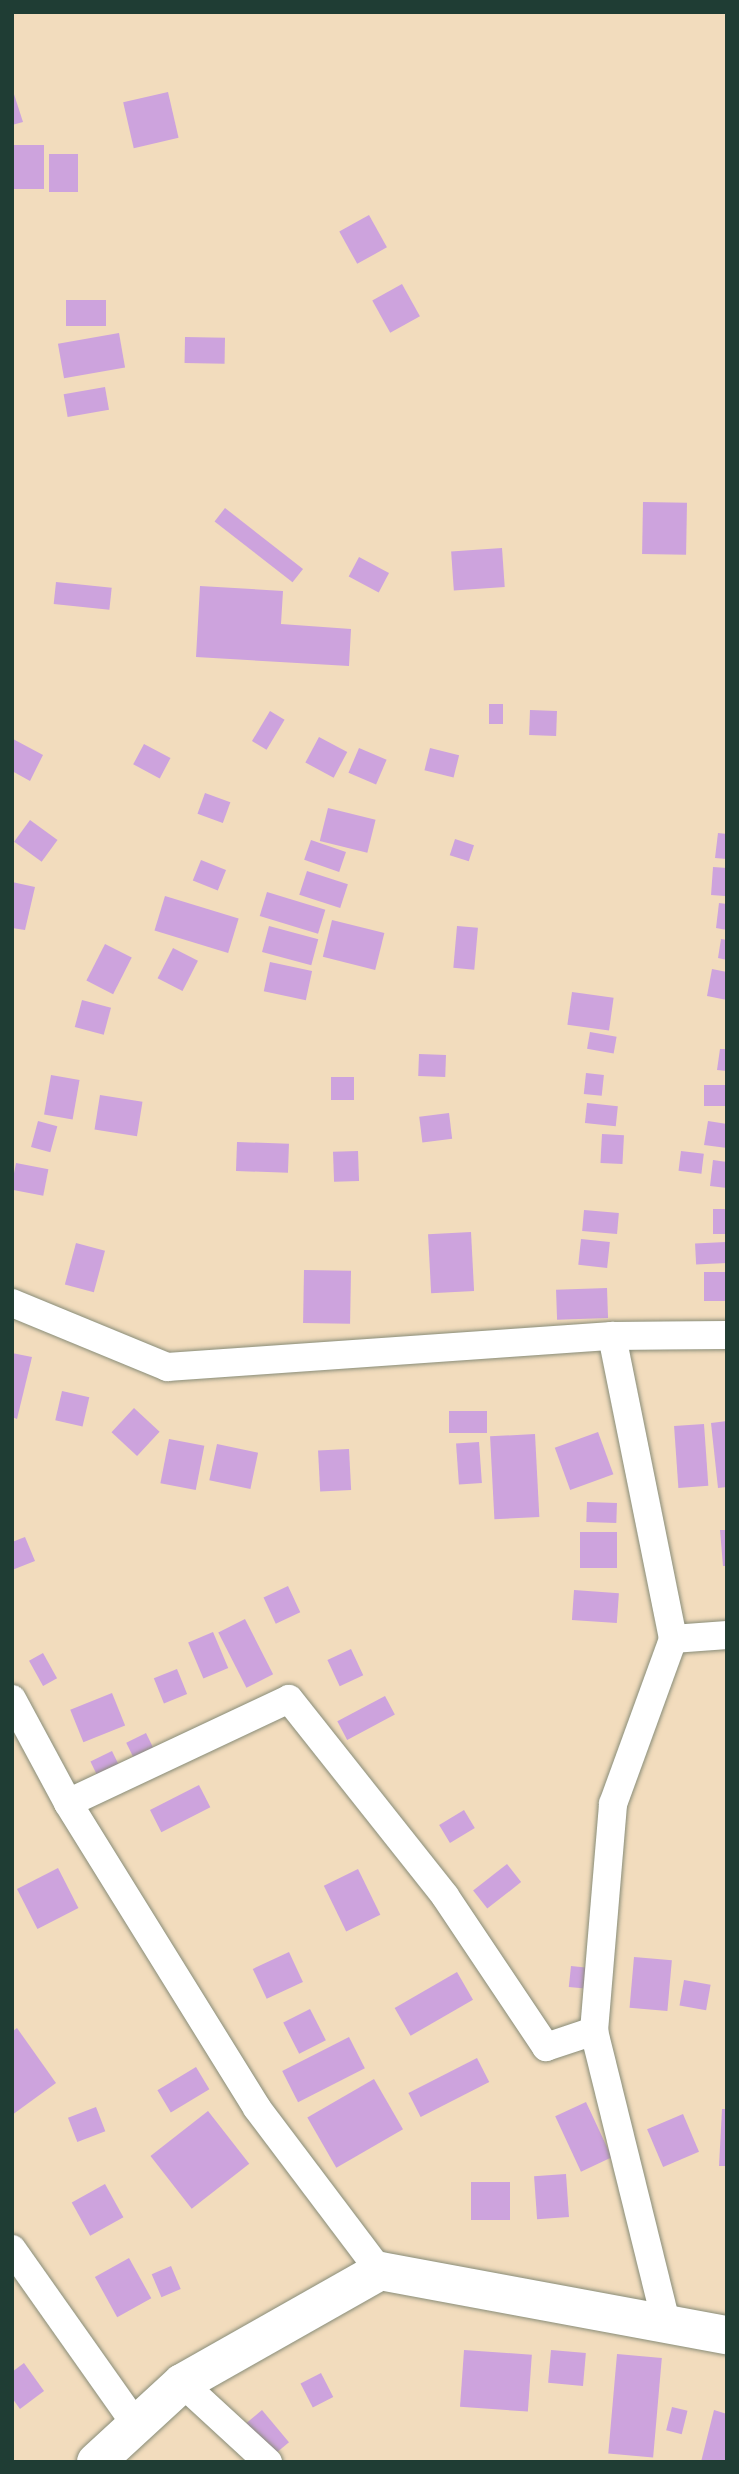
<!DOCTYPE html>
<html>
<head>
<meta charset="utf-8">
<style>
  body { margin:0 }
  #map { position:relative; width:739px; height:2474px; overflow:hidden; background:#f2dcbd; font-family:Delius,sans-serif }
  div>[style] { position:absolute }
  .building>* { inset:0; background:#cda3dd; transform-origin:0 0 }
  .roads { filter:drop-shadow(0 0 2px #888c78) drop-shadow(0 0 2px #888c78) }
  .street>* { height:28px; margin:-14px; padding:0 14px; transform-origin:14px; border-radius:14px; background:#fff }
  .secondary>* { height:38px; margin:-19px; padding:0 19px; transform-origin:19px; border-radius:19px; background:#fff }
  span { translate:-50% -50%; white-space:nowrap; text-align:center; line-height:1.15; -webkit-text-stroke:7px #f7f3e8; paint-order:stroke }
  .frame { position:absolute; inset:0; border:14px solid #1f3d34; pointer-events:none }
</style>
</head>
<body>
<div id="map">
  <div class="building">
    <div style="clip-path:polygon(12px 88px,23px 122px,12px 125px)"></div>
    <div style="left:168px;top:92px;width:47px;height:46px;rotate:77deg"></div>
    <div style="left:12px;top:145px;width:32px;height:44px"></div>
    <div style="left:49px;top:154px;width:29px;height:38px"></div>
    <div style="left:369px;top:215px;width:37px;height:34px;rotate:61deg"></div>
    <div style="left:402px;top:284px;width:37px;height:34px;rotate:61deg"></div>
    <div style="left:66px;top:300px;width:40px;height:26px"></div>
    <div style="left:119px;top:333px;width:35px;height:62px;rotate:80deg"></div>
    <div style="left:185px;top:337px;width:40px;height:26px;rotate:1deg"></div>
    <div style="left:105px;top:387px;width:23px;height:42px;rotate:80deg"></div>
    <div style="left:643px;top:502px;width:44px;height:52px;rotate:1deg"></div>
    <div style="left:225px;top:508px;width:99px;height:17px;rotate:38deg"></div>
    <div style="left:502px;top:548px;width:39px;height:51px;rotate:86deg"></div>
    <div style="left:359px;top:557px;width:34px;height:22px;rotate:28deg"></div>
    <div style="left:56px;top:582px;width:56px;height:22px;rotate:6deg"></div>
    <div style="clip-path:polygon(200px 586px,283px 591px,281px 624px,351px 629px,349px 666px,196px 657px)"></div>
    <div style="left:489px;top:704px;width:14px;height:20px"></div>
    <div style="left:530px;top:710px;width:27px;height:25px;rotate:2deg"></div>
    <div style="left:270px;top:711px;width:17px;height:35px;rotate:31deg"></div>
    <div style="left:319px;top:737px;width:32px;height:29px;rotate:28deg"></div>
    <div style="clip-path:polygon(13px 739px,43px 755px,30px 781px,12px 771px)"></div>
    <div style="left:144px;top:744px;width:30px;height:23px;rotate:28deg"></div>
    <div style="left:359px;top:748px;width:30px;height:27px;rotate:23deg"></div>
    <div style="left:430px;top:748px;width:30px;height:23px;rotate:14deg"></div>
    <div style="left:205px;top:793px;width:27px;height:22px;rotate:20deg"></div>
    <div style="left:328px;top:808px;width:49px;height:34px;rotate:14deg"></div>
    <div style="left:30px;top:820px;width:34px;height:27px;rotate:36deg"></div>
    <div style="clip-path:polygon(718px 833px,727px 834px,727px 859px,715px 858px)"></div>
    <div style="left:455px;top:839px;width:20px;height:17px;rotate:18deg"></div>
    <div style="left:311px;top:840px;width:37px;height:21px;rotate:19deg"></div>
    <div style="left:201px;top:860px;width:27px;height:22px;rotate:22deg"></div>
    <div style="left:713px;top:867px;width:14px;height:28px;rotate:4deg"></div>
    <div style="left:307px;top:871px;width:43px;height:25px;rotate:18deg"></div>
    <div style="clip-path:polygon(12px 882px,35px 887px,25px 930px,12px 928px)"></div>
    <div style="left:267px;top:892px;width:61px;height:25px;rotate:17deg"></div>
    <div style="left:165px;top:896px;width:77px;height:36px;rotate:17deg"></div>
    <div style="clip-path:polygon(719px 903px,727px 904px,727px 930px,716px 928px)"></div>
    <div style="left:332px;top:920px;width:54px;height:38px;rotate:14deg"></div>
    <div style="left:269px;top:926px;width:51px;height:27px;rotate:15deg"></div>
    <div style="left:457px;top:926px;width:21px;height:42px;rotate:5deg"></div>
    <div style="clip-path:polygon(721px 939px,727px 940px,727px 960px,718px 958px)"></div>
    <div style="left:105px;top:944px;width:30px;height:41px;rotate:27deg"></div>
    <div style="left:173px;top:948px;width:28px;height:34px;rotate:27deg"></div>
    <div style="left:270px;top:962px;width:43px;height:30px;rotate:12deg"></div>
    <div style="clip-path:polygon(712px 969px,727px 972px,727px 1000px,707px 996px)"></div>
    <div style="left:572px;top:992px;width:42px;height:33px;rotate:8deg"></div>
    <div style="left:82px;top:1000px;width:30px;height:28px;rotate:15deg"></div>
    <div style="left:590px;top:1032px;width:27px;height:17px;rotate:10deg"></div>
    <div style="clip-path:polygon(720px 1049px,727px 1049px,727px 1071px,717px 1070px)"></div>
    <div style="left:419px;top:1054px;width:27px;height:22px;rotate:2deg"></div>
    <div style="left:586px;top:1073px;width:18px;height:21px;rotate:6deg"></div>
    <div style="left:51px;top:1075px;width:29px;height:40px;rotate:10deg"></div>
    <div style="left:354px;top:1077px;width:23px;height:23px;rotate:90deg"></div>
    <div style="left:704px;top:1085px;width:23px;height:21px"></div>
    <div style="left:100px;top:1095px;width:43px;height:35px;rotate:9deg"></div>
    <div style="left:587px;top:1103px;width:31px;height:20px;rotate:6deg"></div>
    <div style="left:449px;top:1113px;width:26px;height:30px;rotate:83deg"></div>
    <div style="left:38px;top:1121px;width:20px;height:27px;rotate:15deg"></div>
    <div style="clip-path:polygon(708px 1121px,727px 1124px,727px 1148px,704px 1145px)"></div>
    <div style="left:602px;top:1134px;width:22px;height:29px;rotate:3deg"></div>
    <div style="left:237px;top:1142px;width:52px;height:29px;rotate:2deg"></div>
    <div style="left:358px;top:1151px;width:30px;height:25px;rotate:88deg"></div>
    <div style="left:681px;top:1151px;width:23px;height:20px;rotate:7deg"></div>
    <div style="clip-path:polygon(713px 1160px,727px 1162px,727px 1188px,710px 1186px)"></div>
    <div style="left:16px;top:1163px;width:33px;height:27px;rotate:11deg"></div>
    <div style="left:713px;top:1209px;width:14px;height:25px"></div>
    <div style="left:584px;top:1210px;width:35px;height:21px;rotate:5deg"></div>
    <div style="left:471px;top:1232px;width:59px;height:43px;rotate:87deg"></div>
    <div style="left:581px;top:1239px;width:29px;height:26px;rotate:6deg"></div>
    <div style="left:726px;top:1242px;width:21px;height:31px;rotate:87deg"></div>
    <div style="left:76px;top:1243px;width:30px;height:43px;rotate:15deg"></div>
    <div style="left:304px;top:1270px;width:47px;height:53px;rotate:1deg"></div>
    <div style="left:704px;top:1272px;width:23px;height:29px"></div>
    <div style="left:607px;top:1288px;width:30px;height:51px;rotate:88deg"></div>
    <div style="clip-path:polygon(12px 1353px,32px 1357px,17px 1419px,12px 1417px)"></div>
    <div style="left:62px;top:1391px;width:28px;height:30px;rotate:13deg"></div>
    <div style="left:134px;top:1408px;width:35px;height:33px;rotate:43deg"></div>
    <div style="left:449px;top:1411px;width:38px;height:22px"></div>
    <div style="clip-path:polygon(727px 1421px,727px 1487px,718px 1488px,711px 1423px)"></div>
    <div style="left:704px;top:1424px;width:62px;height:30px;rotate:86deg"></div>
    <div style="left:598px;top:1432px;width:45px;height:46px;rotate:70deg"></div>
    <div style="left:535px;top:1434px;width:83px;height:45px;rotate:87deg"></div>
    <div style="left:169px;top:1439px;width:36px;height:45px;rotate:11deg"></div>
    <div style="left:479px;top:1442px;width:41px;height:23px;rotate:86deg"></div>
    <div style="left:217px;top:1444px;width:42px;height:37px;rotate:12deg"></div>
    <div style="left:349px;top:1449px;width:41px;height:31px;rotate:87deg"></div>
    <div style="left:587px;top:1502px;width:30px;height:20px;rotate:2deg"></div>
    <div style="clip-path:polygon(720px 1530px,727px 1530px,727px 1566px,723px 1566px)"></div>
    <div style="left:580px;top:1532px;width:37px;height:36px"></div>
    <div style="clip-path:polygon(25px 1537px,35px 1561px,12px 1570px,12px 1542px)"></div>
    <div style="left:288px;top:1586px;width:29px;height:27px;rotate:65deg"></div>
    <div style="left:574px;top:1590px;width:45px;height:30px;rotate:4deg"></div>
    <div style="left:245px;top:1619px;width:62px;height:30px;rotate:63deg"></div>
    <div style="left:213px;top:1632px;width:39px;height:27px;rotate:67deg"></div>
    <div style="left:351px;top:1649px;width:29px;height:26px;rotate:65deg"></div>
    <div style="left:43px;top:1653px;width:29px;height:16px;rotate:61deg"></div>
    <div style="left:177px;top:1669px;width:27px;height:25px;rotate:68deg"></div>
    <div style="left:112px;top:1693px;width:35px;height:45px;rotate:68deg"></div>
    <div style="left:385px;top:1696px;width:21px;height:54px;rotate:62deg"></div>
    <div style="left:146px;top:1733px;width:30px;height:22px;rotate:64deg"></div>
    <div style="left:112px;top:1751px;width:25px;height:24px;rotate:64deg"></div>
    <div style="left:199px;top:1785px;width:25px;height:55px;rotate:63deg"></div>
    <div style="left:464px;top:1810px;width:21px;height:29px;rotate:59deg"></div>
    <div style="left:507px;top:1864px;width:23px;height:43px;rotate:52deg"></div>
    <div style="left:58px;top:1868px;width:45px;height:46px;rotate:63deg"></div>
    <div style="left:358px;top:1869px;width:51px;height:38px;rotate:64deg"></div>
    <div style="left:289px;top:1952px;width:33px;height:40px;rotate:65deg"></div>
    <div style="left:634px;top:1957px;width:38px;height:51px;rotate:5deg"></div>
    <div style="left:571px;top:1966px;width:19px;height:21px;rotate:6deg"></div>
    <div style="left:457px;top:1972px;width:32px;height:72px;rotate:60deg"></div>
    <div style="left:684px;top:1980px;width:27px;height:26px;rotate:10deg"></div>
    <div style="left:310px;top:2009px;width:35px;height:30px;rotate:63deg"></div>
    <div style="clip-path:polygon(17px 2028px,56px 2083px,12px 2115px,12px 2032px)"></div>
    <div style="left:349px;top:2037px;width:35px;height:75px;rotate:63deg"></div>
    <div style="left:477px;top:2058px;width:27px;height:77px;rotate:63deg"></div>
    <div style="left:196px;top:2067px;width:26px;height:45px;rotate:59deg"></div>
    <div style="left:374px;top:2079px;width:58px;height:77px;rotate:60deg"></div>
    <div style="left:586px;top:2102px;width:61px;height:34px;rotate:65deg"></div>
    <div style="left:96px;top:2107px;width:26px;height:30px;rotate:69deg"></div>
    <div style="clip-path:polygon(722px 2109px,727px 2109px,727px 2166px,719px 2166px)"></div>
    <div style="left:208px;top:2111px;width:67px;height:73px;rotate:52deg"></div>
    <div style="left:683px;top:2114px;width:41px;height:39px;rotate:67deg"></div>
    <div style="left:566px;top:2174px;width:43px;height:32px;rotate:86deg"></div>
    <div style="left:471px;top:2182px;width:39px;height:38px"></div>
    <div style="left:105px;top:2184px;width:38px;height:38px;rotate:61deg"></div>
    <div style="left:129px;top:2258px;width:46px;height:39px;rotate:61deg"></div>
    <div style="left:171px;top:2266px;width:25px;height:21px;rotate:67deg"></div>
    <div style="left:464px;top:2350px;width:68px;height:57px;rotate:4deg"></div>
    <div style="left:551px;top:2350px;width:35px;height:33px;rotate:5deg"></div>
    <div style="left:617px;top:2354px;width:45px;height:100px;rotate:5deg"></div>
    <div style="clip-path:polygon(24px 2363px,44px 2391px,20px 2409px,12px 2398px,12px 2372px)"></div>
    <div style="left:321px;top:2373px;width:27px;height:23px;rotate:63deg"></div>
    <div style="left:672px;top:2407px;width:16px;height:24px;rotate:14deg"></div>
    <div style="left:262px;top:2410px;width:42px;height:31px;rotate:50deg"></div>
    <div style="clip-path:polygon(714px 2410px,727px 2414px,727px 2462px,701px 2462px)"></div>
  </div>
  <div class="roads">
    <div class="street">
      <div style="left:12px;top:1303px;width:168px;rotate:22.4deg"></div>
      <div style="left:167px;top:1367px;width:446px;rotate:-4deg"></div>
      <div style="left:612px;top:1336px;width:115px;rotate:-0.5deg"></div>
      <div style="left:612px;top:1336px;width:309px;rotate:78.6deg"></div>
      <div style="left:673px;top:1639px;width:54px;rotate:-4.2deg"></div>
      <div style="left:12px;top:1699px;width:118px;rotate:61.7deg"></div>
      <div style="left:68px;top:1803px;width:359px;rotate:58.2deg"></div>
      <div style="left:257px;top:2108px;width:204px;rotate:53deg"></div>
      <div style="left:68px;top:1803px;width:244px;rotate:-25.2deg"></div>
      <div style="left:289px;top:1699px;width:251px;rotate:51.6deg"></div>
      <div style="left:445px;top:1896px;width:182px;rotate:56.2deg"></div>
      <div style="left:546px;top:2047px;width:51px;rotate:-18.4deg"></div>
      <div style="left:12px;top:2249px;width:215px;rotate:54.8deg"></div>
      <div style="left:666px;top:2322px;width:300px;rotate:-103.9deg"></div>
      <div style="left:594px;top:2031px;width:228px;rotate:-85.2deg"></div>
      <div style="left:613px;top:1804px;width:176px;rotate:-70deg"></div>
      <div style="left:182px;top:2383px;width:117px;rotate:42.6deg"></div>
    </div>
    <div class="secondary">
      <div style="left:96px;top:2462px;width:117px;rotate:-42.6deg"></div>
      <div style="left:182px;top:2383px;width:227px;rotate:-29.5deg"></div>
      <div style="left:380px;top:2271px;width:353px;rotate:10.5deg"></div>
    </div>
  </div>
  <div class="frame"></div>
</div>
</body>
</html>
